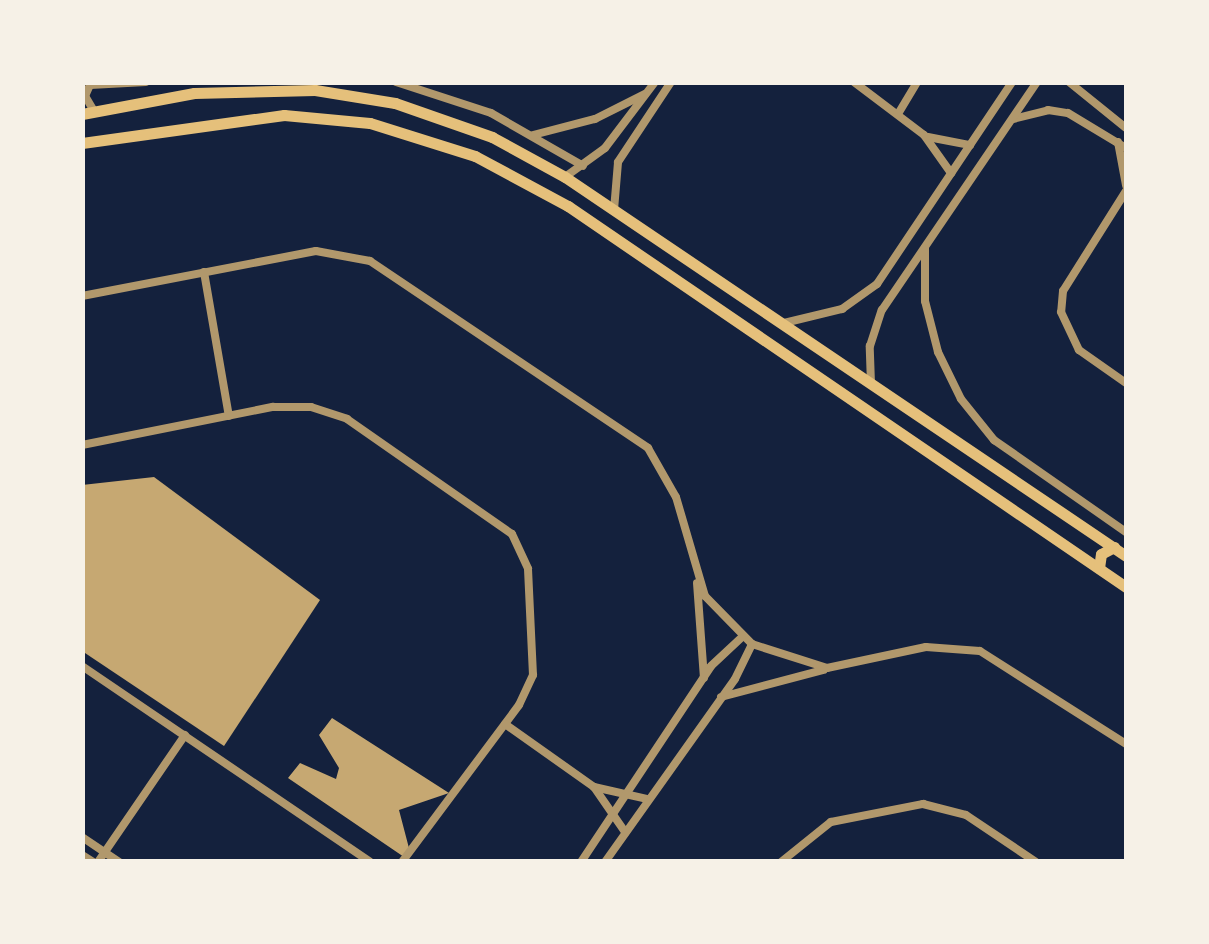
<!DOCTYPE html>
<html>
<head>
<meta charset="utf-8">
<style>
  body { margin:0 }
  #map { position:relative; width:1209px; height:944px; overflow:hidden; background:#14213d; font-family:"DM Sans",sans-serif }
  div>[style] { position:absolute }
  .building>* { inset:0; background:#c6a872 }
  .minor>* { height:8px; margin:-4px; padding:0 4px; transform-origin:4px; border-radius:4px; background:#b1986c }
  .secondary>* { height:11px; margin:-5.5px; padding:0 5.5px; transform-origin:5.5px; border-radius:5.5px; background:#e5c07b }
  span { translate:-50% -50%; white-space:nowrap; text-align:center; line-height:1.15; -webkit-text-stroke:8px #f6f1e7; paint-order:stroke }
  .frame { position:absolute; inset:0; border:85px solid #f6f1e7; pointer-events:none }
</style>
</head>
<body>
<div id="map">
  <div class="building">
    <div style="clip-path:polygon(154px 477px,320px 600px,224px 746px,82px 651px,82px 485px)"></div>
    <div style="clip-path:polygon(332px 718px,449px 793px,399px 810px,410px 852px,404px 857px,288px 778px,300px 763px,336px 779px,339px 768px,319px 735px)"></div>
  </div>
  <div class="minor">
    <div style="left:396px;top:82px;width:100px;rotate:18.1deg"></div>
    <div style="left:491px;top:113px;width:106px;rotate:29.9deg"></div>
    <div style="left:854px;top:82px;width:88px;rotate:37.1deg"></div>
    <div style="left:924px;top:135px;width:47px;rotate:54.6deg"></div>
    <div style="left:1069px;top:82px;width:73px;rotate:38.9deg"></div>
    <div style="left:94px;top:111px;width:17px;rotate:-121deg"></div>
    <div style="left:85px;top:96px;width:12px;rotate:-66deg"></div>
    <div style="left:90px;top:85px;width:56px;rotate:-3.1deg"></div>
    <div style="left:898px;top:114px;width:37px;rotate:-59deg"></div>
    <div style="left:1013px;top:119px;width:36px;rotate:-14deg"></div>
    <div style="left:1048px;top:110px;width:20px;rotate:9deg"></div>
    <div style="left:1068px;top:113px;width:68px;rotate:31.1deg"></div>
    <div style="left:533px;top:135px;width:64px;rotate:-14.5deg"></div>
    <div style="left:595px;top:119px;width:56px;rotate:-26.6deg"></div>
    <div style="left:928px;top:137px;width:43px;rotate:10.8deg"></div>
    <div style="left:1118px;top:142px;width:44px;rotate:79.5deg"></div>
    <div style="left:565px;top:177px;width:49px;rotate:-35.9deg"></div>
    <div style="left:605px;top:148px;width:83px;rotate:-52.9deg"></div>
    <div style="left:1126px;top:191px;width:118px;rotate:122.2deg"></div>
    <div style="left:1063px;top:291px;width:21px;rotate:95deg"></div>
    <div style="left:1061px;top:312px;width:42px;rotate:64.7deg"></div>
    <div style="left:1079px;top:350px;width:57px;rotate:35.1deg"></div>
    <div style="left:614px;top:210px;width:48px;rotate:-85.2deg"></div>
    <div style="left:618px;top:162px;width:96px;rotate:-56.5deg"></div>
    <div style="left:925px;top:248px;width:53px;rotate:90deg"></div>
    <div style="left:925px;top:301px;width:53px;rotate:75.7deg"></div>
    <div style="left:938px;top:352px;width:52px;rotate:63.9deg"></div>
    <div style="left:961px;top:399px;width:53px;rotate:51.2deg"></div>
    <div style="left:994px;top:440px;width:161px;rotate:34.9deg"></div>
    <div style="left:204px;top:272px;width:146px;rotate:80.2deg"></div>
    <div style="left:82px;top:296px;width:238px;rotate:-10.9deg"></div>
    <div style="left:316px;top:251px;width:55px;rotate:10.5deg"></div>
    <div style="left:370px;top:261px;width:335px;rotate:33.9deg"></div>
    <div style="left:648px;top:448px;width:56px;rotate:60.3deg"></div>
    <div style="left:676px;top:497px;width:103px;rotate:73.7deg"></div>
    <div style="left:705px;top:596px;width:67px;rotate:45.6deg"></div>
    <div style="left:752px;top:644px;width:79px;rotate:17.7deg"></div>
    <div style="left:827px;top:668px;width:101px;rotate:-12deg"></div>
    <div style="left:926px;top:647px;width:54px;rotate:4.2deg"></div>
    <div style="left:980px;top:651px;width:173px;rotate:32.5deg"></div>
    <div style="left:784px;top:323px;width:60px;rotate:-13.6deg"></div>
    <div style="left:842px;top:309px;width:43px;rotate:-35.5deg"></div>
    <div style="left:877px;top:284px;width:243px;rotate:-56.2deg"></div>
    <div style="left:871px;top:384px;width:38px;rotate:-92deg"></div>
    <div style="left:870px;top:346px;width:38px;rotate:-72deg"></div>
    <div style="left:882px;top:310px;width:276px;rotate:-55.8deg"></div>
    <div style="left:82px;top:445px;width:195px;rotate:-11.3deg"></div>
    <div style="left:273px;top:407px;width:38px"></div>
    <div style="left:311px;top:407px;width:38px;rotate:18deg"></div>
    <div style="left:347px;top:419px;width:201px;rotate:34.9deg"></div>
    <div style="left:512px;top:534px;width:38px;rotate:65deg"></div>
    <div style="left:528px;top:569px;width:106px;rotate:87.3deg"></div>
    <div style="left:533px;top:675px;width:33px;rotate:115deg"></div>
    <div style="left:519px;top:705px;width:196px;rotate:126.7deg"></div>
    <div style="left:697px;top:583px;width:95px;rotate:85.8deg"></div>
    <div style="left:82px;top:666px;width:348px;rotate:34.2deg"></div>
    <div style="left:721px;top:697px;width:106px;rotate:-14.8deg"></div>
    <div style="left:505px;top:724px;width:109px;rotate:35.3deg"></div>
    <div style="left:594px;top:787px;width:55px;rotate:55.4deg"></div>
    <div style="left:594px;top:787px;width:54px;rotate:12.8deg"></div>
    <div style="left:82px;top:837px;width:45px;rotate:34deg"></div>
    <div style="left:82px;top:855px;width:13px;rotate:32deg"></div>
    <div style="left:98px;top:862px;width:154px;rotate:-55.6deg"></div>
    <div style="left:581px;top:862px;width:235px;rotate:-56.4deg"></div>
    <div style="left:711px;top:666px;width:42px;rotate:-43.1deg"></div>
    <div style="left:605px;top:862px;width:224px;rotate:-54.6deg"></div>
    <div style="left:735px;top:679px;width:39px;rotate:-64deg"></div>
    <div style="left:781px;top:862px;width:64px;rotate:-38.7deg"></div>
    <div style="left:831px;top:822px;width:94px;rotate:-11.1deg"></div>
    <div style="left:923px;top:804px;width:44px;rotate:14.3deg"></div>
    <div style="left:966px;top:815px;width:84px;rotate:33.9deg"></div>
  </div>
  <div class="secondary">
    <div style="left:82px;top:114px;width:114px;rotate:-10.6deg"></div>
    <div style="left:194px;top:93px;width:121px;rotate:-1.4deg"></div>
    <div style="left:315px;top:90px;width:81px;rotate:9.2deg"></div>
    <div style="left:395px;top:103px;width:103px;rotate:19.3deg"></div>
    <div style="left:492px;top:137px;width:83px;rotate:28.7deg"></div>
    <div style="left:565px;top:177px;width:677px;rotate:34.04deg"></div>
    <div style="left:82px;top:143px;width:204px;rotate:-7.9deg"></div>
    <div style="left:284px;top:115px;width:86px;rotate:5.3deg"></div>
    <div style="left:370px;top:123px;width:110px;rotate:17.4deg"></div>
    <div style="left:475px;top:156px;width:106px;rotate:28.3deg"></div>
    <div style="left:568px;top:206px;width:676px;rotate:34.33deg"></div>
    <div style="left:1099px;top:568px;width:14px;rotate:-82deg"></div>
    <div style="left:1101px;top:554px;width:15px;rotate:-28deg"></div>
  </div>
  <div class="frame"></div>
</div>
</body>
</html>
